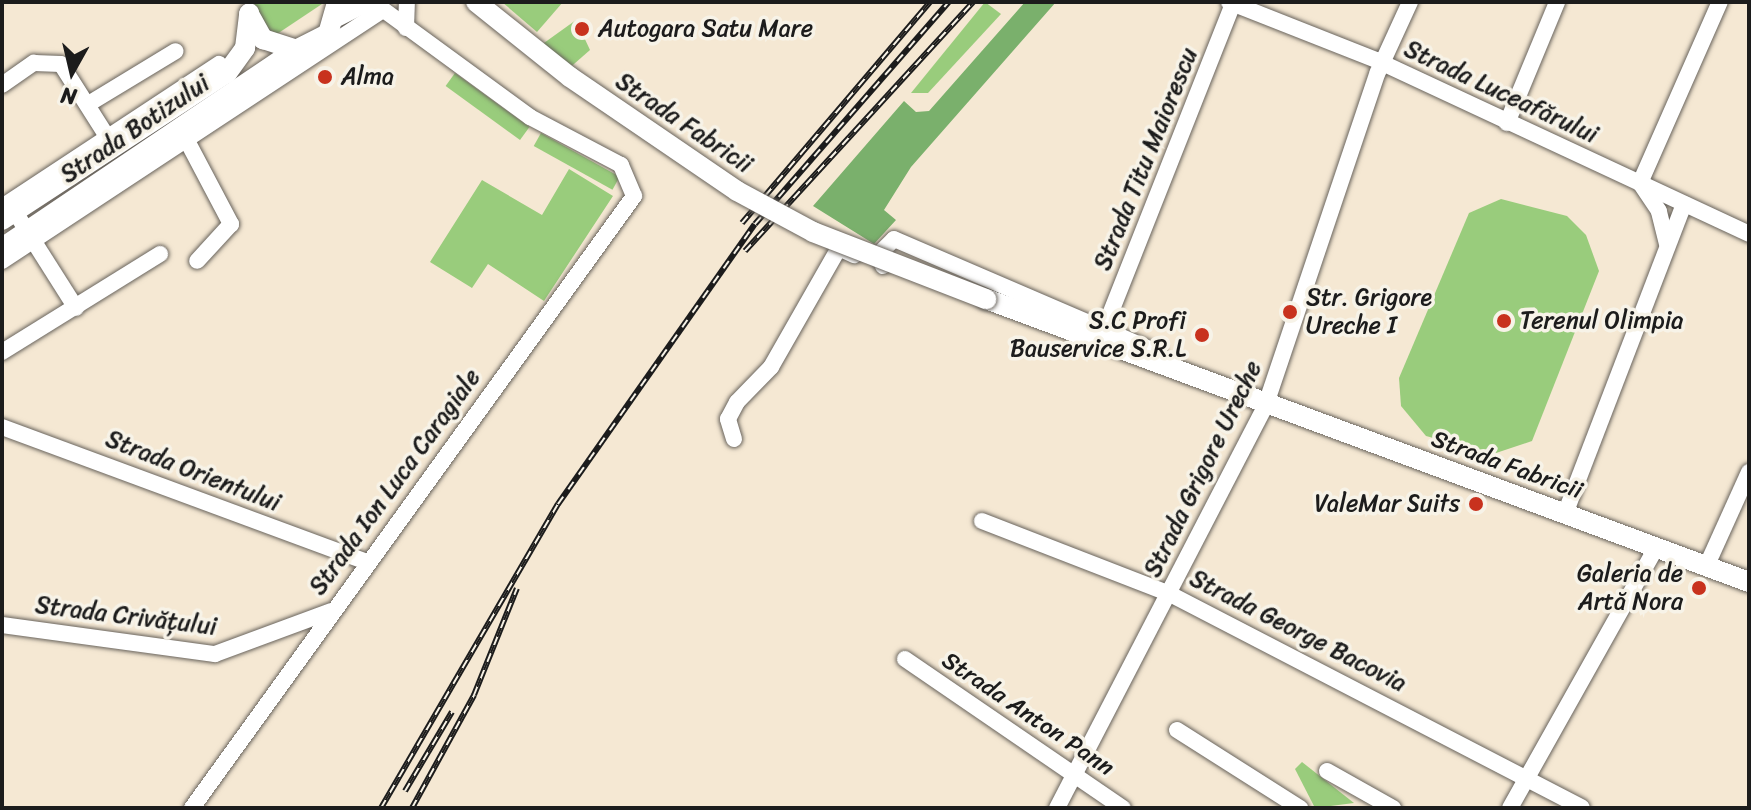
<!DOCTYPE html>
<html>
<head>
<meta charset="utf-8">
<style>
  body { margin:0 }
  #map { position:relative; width:1751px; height:810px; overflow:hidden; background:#f5e8d3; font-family:Sriracha,sans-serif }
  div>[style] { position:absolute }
  .green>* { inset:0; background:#99cc7c; transform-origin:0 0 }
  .forest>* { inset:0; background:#7ab06c }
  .roads { filter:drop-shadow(0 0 2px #68635c) drop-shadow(0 0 2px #68635c) }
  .minor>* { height:16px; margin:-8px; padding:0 8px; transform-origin:8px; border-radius:8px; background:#fff }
  .major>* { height:20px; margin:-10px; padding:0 10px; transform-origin:10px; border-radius:10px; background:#fff }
  .rail>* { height:6px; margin-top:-3px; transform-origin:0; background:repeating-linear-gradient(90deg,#f7f3e8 0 9px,#1c1c1c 0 18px); box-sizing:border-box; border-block:2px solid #1c1c1c }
  .bridges { filter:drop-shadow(0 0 2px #68635c) drop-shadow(0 0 2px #68635c) }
  .major-bridge>* { height:20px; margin:-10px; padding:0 10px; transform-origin:10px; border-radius:10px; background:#fff }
  .dots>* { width:22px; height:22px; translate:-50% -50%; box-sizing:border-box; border:4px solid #f7f3e8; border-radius:50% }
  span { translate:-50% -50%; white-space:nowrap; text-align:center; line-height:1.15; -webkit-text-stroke:7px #f7f3e8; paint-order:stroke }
  .poi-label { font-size:24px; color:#1c1c1c }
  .left { translate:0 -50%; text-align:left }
  .right { translate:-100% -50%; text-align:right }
  .street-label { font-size:24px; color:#1c1c1c }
  .frame { position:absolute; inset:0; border:4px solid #1c1c1c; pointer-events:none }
  .north { position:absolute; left:32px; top:32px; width:80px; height:80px; -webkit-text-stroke:6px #f7f3e8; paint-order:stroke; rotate:188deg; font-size:22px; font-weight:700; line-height:32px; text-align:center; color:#1c1c1c }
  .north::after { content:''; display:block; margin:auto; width:28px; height:36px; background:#1c1c1c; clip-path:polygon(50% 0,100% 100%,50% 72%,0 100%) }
</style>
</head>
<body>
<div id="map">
  <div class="green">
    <div style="clip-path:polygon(253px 2px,325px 2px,271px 38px)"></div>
    <div style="clip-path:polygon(502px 2px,563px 2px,537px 32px)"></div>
    <div style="clip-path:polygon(985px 2px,1001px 14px,928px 93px,911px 93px)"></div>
    <div style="clip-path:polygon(576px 20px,590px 50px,558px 78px,530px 53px)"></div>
    <div style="left:455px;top:73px;width:92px;height:16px;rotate:36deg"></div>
    <div style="left:541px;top:133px;width:90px;height:15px;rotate:29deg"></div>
    <div style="clip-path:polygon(569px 169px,613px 196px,544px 301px,488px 264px,472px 288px,430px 262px,482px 180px,542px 215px)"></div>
    <div style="clip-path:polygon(1501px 199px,1567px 216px,1586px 235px,1599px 271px,1532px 441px,1493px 454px,1426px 436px,1401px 406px,1399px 378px,1469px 213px)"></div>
    <div style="clip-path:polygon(1302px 762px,1354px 803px,1315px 808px,1295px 769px)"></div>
  </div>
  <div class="forest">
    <div style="clip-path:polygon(1025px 2px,1056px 2px,911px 167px,884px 210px,896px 220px,874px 244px,813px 206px,904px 101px,916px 112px,929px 111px)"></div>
  </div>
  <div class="roads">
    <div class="minor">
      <div style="left:1229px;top:2px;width:158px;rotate:21.5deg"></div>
      <div style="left:1376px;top:60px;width:412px;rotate:25deg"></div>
      <div style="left:406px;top:28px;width:26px;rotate:-88deg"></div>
      <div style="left:2px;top:85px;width:39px;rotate:-35deg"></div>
      <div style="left:34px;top:63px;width:27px;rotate:2deg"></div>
      <div style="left:61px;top:64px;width:88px;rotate:57.6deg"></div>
      <div style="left:90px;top:103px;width:100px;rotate:-31.2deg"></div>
      <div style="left:1507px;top:123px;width:131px;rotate:-67.5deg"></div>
      <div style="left:184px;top:135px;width:101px;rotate:62.2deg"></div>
      <div style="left:231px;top:224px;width:50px;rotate:132.6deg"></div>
      <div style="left:10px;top:204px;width:123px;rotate:57.6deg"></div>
      <div style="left:2px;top:207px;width:260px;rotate:-33.4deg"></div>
      <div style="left:1667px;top:244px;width:34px;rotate:-104deg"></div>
      <div style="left:1659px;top:211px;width:34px;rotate:-124deg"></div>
      <div style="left:1640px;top:183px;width:198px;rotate:-66.2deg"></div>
      <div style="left:2px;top:261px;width:456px;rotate:-33.4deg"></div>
      <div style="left:883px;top:266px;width:13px;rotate:-108deg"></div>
      <div style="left:879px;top:254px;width:21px;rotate:-45deg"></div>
      <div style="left:894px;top:239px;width:288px;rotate:23.3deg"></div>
      <div style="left:1103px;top:332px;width:353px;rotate:-68.4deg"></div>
      <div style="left:2px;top:352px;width:186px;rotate:-31.8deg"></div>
      <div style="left:2px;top:427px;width:389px;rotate:20.3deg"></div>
      <div style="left:734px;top:439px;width:21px;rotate:-107deg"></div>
      <div style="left:728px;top:419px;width:19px;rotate:-62deg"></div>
      <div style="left:737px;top:402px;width:49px;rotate:-45.8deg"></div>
      <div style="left:771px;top:367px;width:137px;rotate:-60.3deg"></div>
      <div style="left:839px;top:248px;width:17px;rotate:25deg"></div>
      <div style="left:1565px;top:514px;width:332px;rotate:-69deg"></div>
      <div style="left:982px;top:521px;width:199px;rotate:21.2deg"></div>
      <div style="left:1168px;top:593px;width:466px;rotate:27.4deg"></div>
      <div style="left:1707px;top:565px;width:102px;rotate:-65.7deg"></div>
      <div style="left:2px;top:625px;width:215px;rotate:7.8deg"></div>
      <div style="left:215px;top:654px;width:124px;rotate:-20.3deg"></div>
      <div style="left:905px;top:659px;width:264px;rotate:34.4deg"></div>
      <div style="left:1177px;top:730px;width:146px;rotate:32.4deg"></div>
      <div style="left:1327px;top:771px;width:76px;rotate:29.3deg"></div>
      <div style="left:192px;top:808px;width:755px;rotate:-54.16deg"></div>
      <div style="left:634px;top:196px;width:34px;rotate:-113deg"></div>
      <div style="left:621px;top:165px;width:103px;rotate:-152.2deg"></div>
      <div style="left:530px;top:117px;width:195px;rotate:-143.8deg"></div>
      <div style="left:1057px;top:808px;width:455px;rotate:-62.6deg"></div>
      <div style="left:1266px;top:404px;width:350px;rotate:-71.4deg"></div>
      <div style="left:1378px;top:72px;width:77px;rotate:-65.4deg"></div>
      <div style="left:1510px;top:808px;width:298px;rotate:-60.7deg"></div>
    </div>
    <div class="major">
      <div style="left:249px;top:14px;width:29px;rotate:61deg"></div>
      <div style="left:263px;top:39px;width:35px;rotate:18deg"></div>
      <div style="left:296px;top:50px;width:36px;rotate:-27deg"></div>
      <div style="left:328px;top:34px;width:33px;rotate:-74deg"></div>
      <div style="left:336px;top:17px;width:33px;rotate:-27deg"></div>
      <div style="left:2px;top:220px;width:269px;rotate:-33.2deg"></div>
      <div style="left:227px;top:73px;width:31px;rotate:-54deg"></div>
      <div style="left:245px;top:48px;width:35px;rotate:-83deg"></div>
      <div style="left:2px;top:248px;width:354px;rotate:-34deg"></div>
      <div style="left:986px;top:299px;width:814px;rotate:20.35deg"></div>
    </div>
  </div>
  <div class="rail">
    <div style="left:742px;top:223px;width:290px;rotate:-49.6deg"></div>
    <div style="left:745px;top:251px;width:338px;rotate:-47.5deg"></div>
    <div style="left:405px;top:791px;width:92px;rotate:-59.3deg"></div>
    <div style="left:381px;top:808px;width:352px;rotate:-59.8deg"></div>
    <div style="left:558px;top:504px;width:342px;rotate:-54.9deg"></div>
    <div style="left:755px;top:224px;width:295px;rotate:-48.9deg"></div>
    <div style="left:412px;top:808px;width:129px;rotate:-61.2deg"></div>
    <div style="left:474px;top:695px;width:115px;rotate:-68.1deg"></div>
  </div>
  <div class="bridges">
    <div class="major-bridge">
      <div style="left:476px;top:2px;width:120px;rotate:38.6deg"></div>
      <div style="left:570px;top:77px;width:202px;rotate:34.3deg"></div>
      <div style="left:737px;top:191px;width:86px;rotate:28.3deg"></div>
      <div style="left:813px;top:232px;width:186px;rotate:21.2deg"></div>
    </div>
  </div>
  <div class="dots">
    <div style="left:582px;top:29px;background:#c8321e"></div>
    <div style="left:325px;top:77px;background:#c8321e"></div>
    <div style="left:1290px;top:312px;background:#c8321e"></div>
    <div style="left:1504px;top:321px;background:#c8321e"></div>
    <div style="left:1202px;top:335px;background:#c8321e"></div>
    <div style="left:1476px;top:504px;background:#c8321e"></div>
    <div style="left:1699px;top:588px;background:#c8321e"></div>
  </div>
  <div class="poi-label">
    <span class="left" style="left:598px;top:29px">Autogara Satu Mare</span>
    <span class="left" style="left:341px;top:77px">Alma</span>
    <span class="left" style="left:1306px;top:312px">Str. Grigore<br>Ureche I</span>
    <span class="right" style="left:1186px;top:335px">S.C Profi<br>Bauservice S.R.L</span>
    <span class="left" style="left:1520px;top:321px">Terenul Olimpia</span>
    <span class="right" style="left:1460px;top:504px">ValeMar Suits</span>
    <span class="right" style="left:1683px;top:588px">Galeria de<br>Artă Nora</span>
  </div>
  <div class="street-label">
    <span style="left:1501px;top:92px;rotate:25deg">Strada Luceafărului</span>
    <span style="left:684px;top:123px;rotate:34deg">Strada Fabricii</span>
    <span style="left:135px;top:129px;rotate:-34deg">Strada Botizului</span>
    <span style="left:1146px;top:159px;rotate:-68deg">Strada Titu Maiorescu</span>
    <span style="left:1507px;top:465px;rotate:20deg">Strada Fabricii</span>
    <span style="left:1203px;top:469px;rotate:-64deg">Strada Grigore Ureche</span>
    <span style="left:193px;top:471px;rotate:21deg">Strada Orientului</span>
    <span style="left:395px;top:482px;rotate:-54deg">Strada Ion Luca Caragiale</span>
    <span style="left:126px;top:616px;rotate:7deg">Strada Crivățului</span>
    <span style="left:1298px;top:631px;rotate:27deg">Strada George Bacovia</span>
    <span style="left:1028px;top:714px;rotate:34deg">Strada Anton Pann</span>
  </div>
  <div class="frame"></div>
  <div class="north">N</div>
</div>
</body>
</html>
